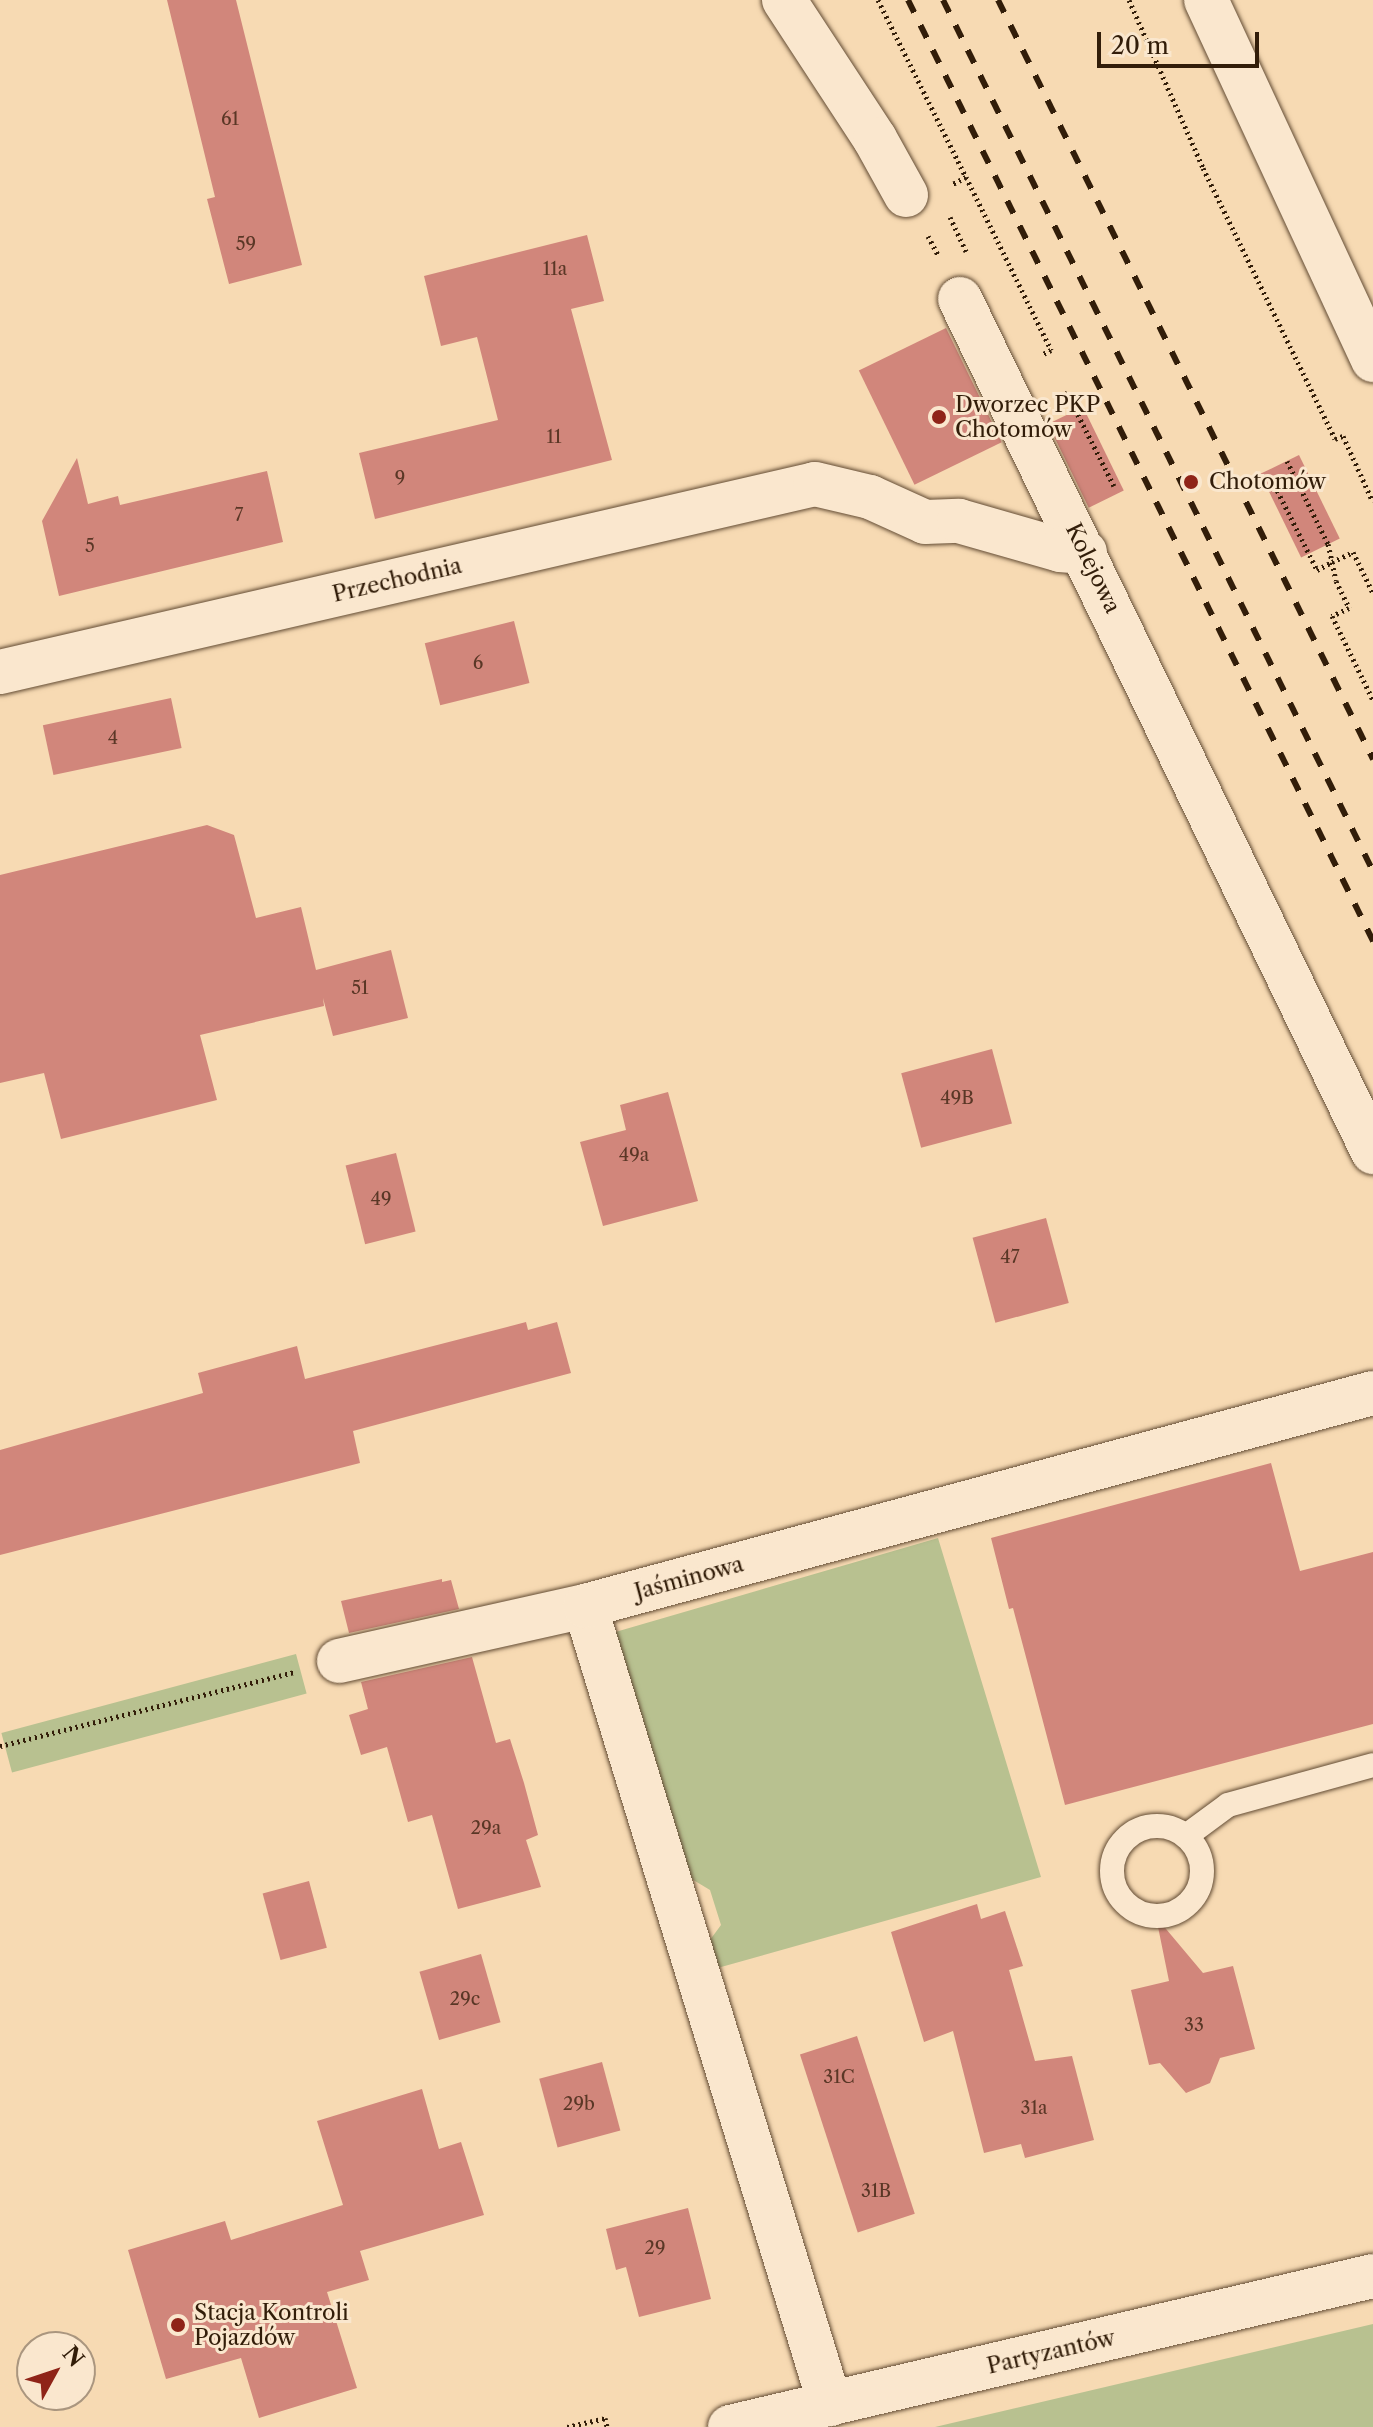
<!DOCTYPE html>
<html>
<head>
<meta charset="utf-8">
<style>
  body { margin:0 }
  #map { position:relative; width:1373px; height:2427px; overflow:hidden; background:#f7dab3; font-family:"Libre Caslon Text",serif }
  div>[style] { position:absolute }
  .green>* { inset:0; background:#b8c190; transform-origin:0 0 }
  .building>* { inset:0; background:#d1867b; transform-origin:0 0 }
  .path>* { height:5px; margin-top:-2.5px; transform-origin:0; background:repeating-linear-gradient(90deg,#321d09 0 2px,transparent 0 6px) }
  .roads { filter:drop-shadow(0 0 2px #634c34) drop-shadow(0 0 2px #634c34) }
  .service>* { height:24px; margin:-12px; padding:0 12px; transform-origin:12px; border-radius:12px; background:#fae7ce }
  .service>.ring { margin:-12px; padding:0; box-sizing:content-box; background:none; border:24px solid #fae7ce; border-radius:50% }
  .minor>* { height:44px; margin:-22px; padding:0 22px; transform-origin:22px; border-radius:22px; background:#fae7ce }
  .rail>* { height:6px; margin-top:-3px; transform-origin:0; background:repeating-linear-gradient(90deg,#321d09 0 14px,transparent 0 28px) }
  .dots>* { width:22px; height:22px; translate:-50% -50%; box-sizing:border-box; border:4px solid #fae7ce; border-radius:50% }
  span { translate:-50% -50%; white-space:nowrap; text-align:center; line-height:1.15; -webkit-text-stroke:6px #fae7ce; paint-order:stroke }
  .number-label { font-size:18px; color:#5a3726 }
  .number-label span { -webkit-text-stroke-width:0 }
  .poi-label { font-size:22px; color:#321d09 }
  .left { translate:0 -50%; text-align:left }
  .street-label { font-size:22px; color:#321d09 }
  .north { position:absolute; left:16px; top:2331px; width:80px; height:80px; box-sizing:border-box; background:#fae7ce; border:2px solid #aa967f; border-radius:50%; rotate:50deg; font-size:22px; font-weight:700; line-height:32px; text-align:center; color:#321d09 }
  .north::after { content:''; display:block; margin:auto; width:28px; height:36px; background:#8f2418; clip-path:polygon(50% 0,100% 100%,50% 72%,0 100%) }
  .scale { position:absolute; left:1097px; top:32px; width:162px; height:36px; box-sizing:border-box; border:4px solid #321d09; border-top:0; padding-left:10px; font-size:24px; line-height:28px; white-space:nowrap; color:#321d09; -webkit-text-stroke:6px #fae7ce; paint-order:stroke }
</style>
</head>
<body>
<div id="map">
  <div class="green">
    <div style="clip-path:polygon(938px 1538px,1041px 1877px,714px 1969px,707px 1944px,721px 1925px,710px 1890px,685px 1875px,612px 1633px)"></div>
    <div style="left:296px;top:1654px;width:41px;height:305px;rotate:75deg"></div>
    <div style="clip-path:polygon(1373px 2324px,1373px 2427px,935px 2427px)"></div>
  </div>
  <div class="building">
    <div style="clip-path:polygon(167px 0,236px 0,302px 265px,229px 284px,207px 199px,215px 197px)"></div>
    <div style="clip-path:polygon(587px 235px,604px 301px,571px 309px,612px 460px,375px 519px,359px 453px,498px 420px,477px 337px,441px 346px,424px 276px)"></div>
    <div style="left:946px;top:328px;width:127px;height:97px;rotate:64deg"></div>
    <div style="left:1083px;top:407px;width:93px;height:39px;rotate:64deg"></div>
    <div style="left:1299px;top:455px;width:93px;height:43px;rotate:64deg"></div>
    <div style="clip-path:polygon(77px 458px,88px 504px,118px 496px,120px 505px,267px 471px,283px 542px,59px 596px,42px 521px)"></div>
    <div style="left:514px;top:621px;width:64px;height:92px;rotate:76deg"></div>
    <div style="left:171px;top:698px;width:51px;height:131px;rotate:78deg"></div>
    <div style="clip-path:polygon(207px 825px,234px 835px,256px 918px,301px 907px,316px 970px,391px 950px,408px 1018px,333px 1036px,323px 998px,324px 1006px,200px 1035px,217px 1100px,61px 1139px,44px 1073px,0 1083px,0 875px)"></div>
    <div style="left:992px;top:1049px;width:77px;height:94px;rotate:75deg"></div>
    <div style="clip-path:polygon(668px 1092px,698px 1201px,603px 1226px,580px 1142px,626px 1130px,620px 1105px)"></div>
    <div style="left:396px;top:1153px;width:81px;height:52px;rotate:76deg"></div>
    <div style="left:1046px;top:1218px;width:88px;height:76px;rotate:75deg"></div>
    <div style="clip-path:polygon(526px 1322px,528px 1330px,557px 1322px,571px 1373px,353px 1431px,360px 1463px,0 1555px,0 1450px,203px 1393px,198px 1373px,297px 1346px,305px 1379px)"></div>
    <div style="clip-path:polygon(1271px 1463px,1300px 1571px,1373px 1552px,1373px 1724px,1065px 1805px,1013px 1608px,1009px 1609px,991px 1538px)"></div>
    <div style="clip-path:polygon(442px 1579px,442px 1582px,451px 1580px,459px 1609px,349px 1633px,341px 1601px)"></div>
    <div style="clip-path:polygon(472px 1657px,496px 1743px,510px 1739px,524px 1783px,538px 1835px,526px 1840px,541px 1887px,458px 1909px,432px 1815px,408px 1822px,387px 1747px,361px 1755px,349px 1715px,368px 1709px,361px 1682px)"></div>
    <div style="left:309px;top:1881px;width:69px;height:48px;rotate:75deg"></div>
    <div style="clip-path:polygon(977px 1904px,981px 1919px,1005px 1911px,1023px 1966px,1009px 1970px,1035px 2061px,1072px 2056px,1094px 2140px,1025px 2158px,1021px 2144px,984px 2153px,953px 2031px,924px 2042px,891px 1932px)"></div>
    <div style="clip-path:polygon(1156px 1917px,1203px 1973px,1233px 1966px,1255px 2049px,1220px 2058px,1210px 2083px,1186px 2093px,1160px 2063px,1149px 2065px,1131px 1990px,1169px 1981px)"></div>
    <div style="left:481px;top:1954px;width:71px;height:64px;rotate:74deg"></div>
    <div style="left:857px;top:2036px;width:187px;height:60px;rotate:72deg"></div>
    <div style="left:602px;top:2062px;width:71px;height:65px;rotate:75deg"></div>
    <div style="clip-path:polygon(422px 2089px,439px 2149px,461px 2142px,484px 2215px,360px 2251px,369px 2280px,327px 2292px,357px 2388px,259px 2418px,241px 2358px,166px 2379px,128px 2250px,225px 2221px,231px 2240px,343px 2205px,317px 2121px)"></div>
    <div style="clip-path:polygon(688px 2208px,711px 2299px,639px 2317px,626px 2267px,616px 2270px,606px 2229px)"></div>
  </div>
  <div class="path">
    <div style="left:878px;top:0;width:198px;rotate:63.6deg"></div>
    <div style="left:966px;top:177px;width:15px;rotate:152deg"></div>
    <div style="left:1129px;top:0;width:184px;rotate:66.2deg"></div>
    <div style="left:1203px;top:168px;width:301px;rotate:64deg"></div>
    <div style="left:1335px;top:439px;width:9px;rotate:-21deg"></div>
    <div style="left:1343px;top:436px;width:72px;rotate:65.6deg"></div>
    <div style="left:966px;top:177px;width:193px;rotate:63.8deg"></div>
    <div style="left:1051px;top:350px;width:11px;rotate:153deg"></div>
    <div style="left:950px;top:217px;width:38px;rotate:65deg"></div>
    <div style="left:928px;top:236px;width:21px;rotate:62deg"></div>
    <div style="left:1061px;top:396px;width:7px;rotate:-27deg"></div>
    <div style="left:1067px;top:393px;width:104px;rotate:63.2deg"></div>
    <div style="left:1287px;top:461px;width:93px;rotate:63.7deg"></div>
    <div style="left:1328px;top:544px;width:18px;rotate:77deg"></div>
    <div style="left:1332px;top:562px;width:23px;rotate:-25deg"></div>
    <div style="left:1353px;top:552px;width:46px;rotate:64deg"></div>
    <div style="left:1272px;top:480px;width:101px;rotate:63.4deg"></div>
    <div style="left:1317px;top:570px;width:17px;rotate:-28deg"></div>
    <div style="left:1332px;top:562px;width:19px;rotate:78deg"></div>
    <div style="left:1336px;top:581px;width:30px;rotate:64deg"></div>
    <div style="left:1349px;top:608px;width:19px;rotate:155deg"></div>
    <div style="left:1332px;top:616px;width:93px;rotate:64deg"></div>
    <div style="left:0;top:1746px;width:303px;rotate:-14.1deg"></div>
    <div style="left:567px;top:2427px;width:39px;rotate:-13deg"></div>
    <div style="left:605px;top:2418px;width:9px;rotate:77deg"></div>
  </div>
  <div class="roads">
    <div class="service">
      <div class="ring" style="left:1112px;top:1826px;width:66px;height:66px"></div>
      <div style="left:1186px;top:1836px;width:52px;rotate:-36.4deg"></div>
      <div style="left:1228px;top:1805px;width:150px;rotate:-15.4deg"></div>
    </div>
    <div class="minor">
      <div style="left:784px;top:0;width:166px;rotate:56.8deg"></div>
      <div style="left:875px;top:139px;width:64px;rotate:61deg"></div>
      <div style="left:1206px;top:0;width:397px;rotate:65.1deg"></div>
      <div style="left:960px;top:299px;width:948px;rotate:64.16deg"></div>
      <div style="left:0;top:672px;width:836px;rotate:-12.99deg"></div>
      <div style="left:815px;top:484px;width:57px;rotate:13.3deg"></div>
      <div style="left:870px;top:497px;width:60px;rotate:24.4deg"></div>
      <div style="left:925px;top:522px;width:34px;rotate:-2deg"></div>
      <div style="left:959px;top:521px;width:105px;rotate:16deg"></div>
      <div style="left:1060px;top:550px;width:25px;rotate:5deg"></div>
      <div style="left:585px;top:1606px;width:835px;rotate:72.93deg"></div>
      <div style="left:339px;top:1661px;width:252px;rotate:-12.6deg"></div>
      <div style="left:585px;top:1606px;width:816px;rotate:-15.13deg"></div>
      <div style="left:730px;top:2427px;width:660px;rotate:-13.22deg"></div>
    </div>
  </div>
  <div class="rail">
    <div style="left:908px;top:0;width:1050px;rotate:63.7deg"></div>
    <div style="left:943px;top:0;width:971px;rotate:63.73deg"></div>
    <div style="left:998px;top:0;width:847px;rotate:63.71deg"></div>
  </div>
  <div class="dots">
    <div style="left:939px;top:417px;background:#8f2418"></div>
    <div style="left:1191px;top:482px;background:#8f2418"></div>
    <div style="left:178px;top:2325px;background:#8f2418"></div>
  </div>
  <div class="number-label">
    <span style="left:230px;top:119px">61</span>
    <span style="left:246px;top:244px">59</span>
    <span style="left:555px;top:269px">11a</span>
    <span style="left:554px;top:437px">11</span>
    <span style="left:400px;top:478px">9</span>
    <span style="left:239px;top:515px">7</span>
    <span style="left:90px;top:546px">5</span>
    <span style="left:478px;top:663px">6</span>
    <span style="left:113px;top:738px">4</span>
    <span style="left:360px;top:988px">51</span>
    <span style="left:957px;top:1098px">49B</span>
    <span style="left:634px;top:1155px">49a</span>
    <span style="left:381px;top:1199px">49</span>
    <span style="left:1010px;top:1257px">47</span>
    <span style="left:486px;top:1828px">29a</span>
    <span style="left:465px;top:1999px">29c</span>
    <span style="left:1194px;top:2025px">33</span>
    <span style="left:839px;top:2077px">31C</span>
    <span style="left:579px;top:2104px">29b</span>
    <span style="left:1034px;top:2108px">31a</span>
    <span style="left:876px;top:2191px">31B</span>
    <span style="left:655px;top:2248px">29</span>
  </div>
  <div class="poi-label">
    <span class="left" style="left:955px;top:417px">Dworzec PKP<br>Chotomów</span>
    <span class="left" style="left:1209px;top:482px">Chotomów</span>
    <span class="left" style="left:194px;top:2325px">Stacja Kontroli<br>Pojazdów</span>
  </div>
  <div class="street-label">
    <span style="left:1093px;top:568px;rotate:64deg">Kolejowa</span>
    <span style="left:397px;top:580px;rotate:-13deg">Przechodnia</span>
    <span style="left:689px;top:1578px;rotate:-15deg">Jaśminowa</span>
    <span style="left:1051px;top:2352px;rotate:-13deg">Partyzantów</span>
  </div>
  <div class="north">N</div>
  <div class="scale">20 m</div>
</div>
</body>
</html>
